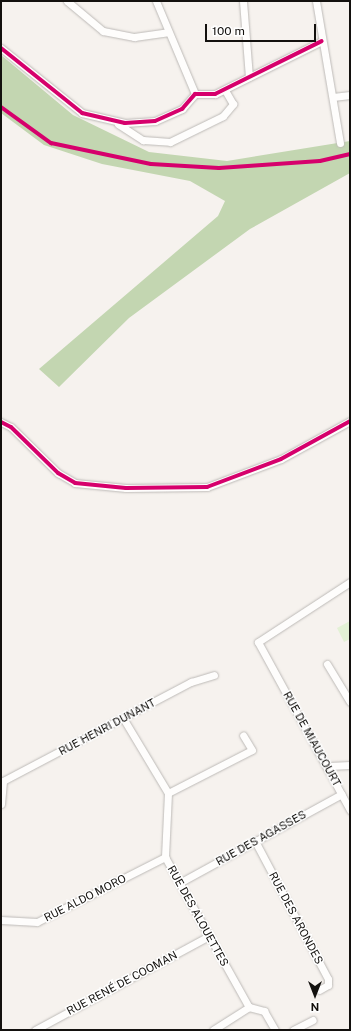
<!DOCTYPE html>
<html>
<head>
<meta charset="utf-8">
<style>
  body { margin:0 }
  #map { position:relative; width:351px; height:1031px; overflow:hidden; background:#f6f2ee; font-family:"Public Sans",sans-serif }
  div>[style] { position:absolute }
  .green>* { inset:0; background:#e3f1d5 }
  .forest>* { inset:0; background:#c3d6b1 }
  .roads { filter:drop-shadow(0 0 1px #bdbab7) drop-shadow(0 0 1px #bdbab7) }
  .minor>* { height:7px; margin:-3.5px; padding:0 3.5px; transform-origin:3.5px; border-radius:3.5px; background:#fefdfc }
  .cycleway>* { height:4px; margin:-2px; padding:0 2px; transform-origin:2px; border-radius:2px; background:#d6006c }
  span { translate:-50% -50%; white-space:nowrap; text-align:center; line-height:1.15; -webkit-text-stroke:3px #fff; paint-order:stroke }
  .street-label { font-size:11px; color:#13110e }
  .frame { position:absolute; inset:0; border:2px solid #13110e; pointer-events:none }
  .north { position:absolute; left:295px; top:975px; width:40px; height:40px; -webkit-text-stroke:3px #fff; paint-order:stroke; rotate:180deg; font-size:11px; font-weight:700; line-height:16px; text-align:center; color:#13110e }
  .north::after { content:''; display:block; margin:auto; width:14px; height:18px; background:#13110e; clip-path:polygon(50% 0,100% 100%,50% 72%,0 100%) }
  .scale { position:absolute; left:205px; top:24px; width:111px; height:18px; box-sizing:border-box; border:2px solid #13110e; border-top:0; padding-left:5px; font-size:12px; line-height:14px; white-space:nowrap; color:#13110e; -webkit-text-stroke:3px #fff; paint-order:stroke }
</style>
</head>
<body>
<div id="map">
  <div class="green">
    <div style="clip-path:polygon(350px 621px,350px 639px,344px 642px,337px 628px)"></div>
  </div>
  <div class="forest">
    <div style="clip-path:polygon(1px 55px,73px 115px,149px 152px,227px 161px,350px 141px,350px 173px,250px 229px,129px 318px,59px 387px,39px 369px,218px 216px,225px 201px,190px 181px,102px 164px,44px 145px,1px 113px)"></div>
  </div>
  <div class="roads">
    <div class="minor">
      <div style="left:67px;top:1px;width:47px;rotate:39.8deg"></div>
      <div style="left:103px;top:31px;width:32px;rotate:11deg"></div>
      <div style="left:134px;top:37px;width:34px;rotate:-8deg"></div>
      <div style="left:156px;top:1px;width:101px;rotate:67.2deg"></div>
      <div style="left:243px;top:1px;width:76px;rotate:85.5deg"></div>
      <div style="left:316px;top:1px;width:144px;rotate:80.4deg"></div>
      <div style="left:1px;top:48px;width:104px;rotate:38.7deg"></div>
      <div style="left:82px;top:113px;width:44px;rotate:13.1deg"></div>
      <div style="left:125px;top:123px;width:30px;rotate:-4deg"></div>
      <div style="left:155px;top:121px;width:30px;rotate:-24deg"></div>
      <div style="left:182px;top:109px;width:20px;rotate:-49deg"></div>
      <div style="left:195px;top:94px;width:20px"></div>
      <div style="left:215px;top:94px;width:119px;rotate:-26.4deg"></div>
      <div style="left:333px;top:97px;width:17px;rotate:-7deg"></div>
      <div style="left:118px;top:124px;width:30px;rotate:33deg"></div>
      <div style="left:143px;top:140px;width:27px;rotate:4deg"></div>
      <div style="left:170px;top:142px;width:59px;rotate:-26.1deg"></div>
      <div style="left:223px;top:116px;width:16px;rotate:-50deg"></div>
      <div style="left:233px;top:104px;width:16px;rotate:-120deg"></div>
      <div style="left:1px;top:422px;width:11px;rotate:27deg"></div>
      <div style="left:11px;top:427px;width:66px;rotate:44.4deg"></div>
      <div style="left:58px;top:473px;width:20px;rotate:30deg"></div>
      <div style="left:75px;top:483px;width:51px;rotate:5.6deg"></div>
      <div style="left:126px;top:488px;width:81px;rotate:-0.7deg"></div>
      <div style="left:207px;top:487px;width:79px;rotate:-20.7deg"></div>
      <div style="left:281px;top:459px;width:79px;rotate:-28.8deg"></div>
      <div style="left:350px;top:582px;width:110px;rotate:146.9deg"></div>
      <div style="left:258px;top:642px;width:192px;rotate:61.3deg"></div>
      <div style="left:327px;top:664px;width:44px;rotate:58.8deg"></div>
      <div style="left:123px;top:718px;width:87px;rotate:59deg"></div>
      <div style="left:168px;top:793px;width:64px;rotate:92.7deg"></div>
      <div style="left:165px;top:857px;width:172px;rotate:60.8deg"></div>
      <div style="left:329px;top:766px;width:21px;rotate:-3deg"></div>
      <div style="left:1px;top:782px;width:215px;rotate:-27.8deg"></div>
      <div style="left:191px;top:682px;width:24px;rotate:-17deg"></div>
      <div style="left:168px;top:793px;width:94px;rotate:-27.1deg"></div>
      <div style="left:252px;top:750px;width:17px;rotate:-121deg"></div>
      <div style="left:1px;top:804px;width:23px;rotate:-85deg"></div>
      <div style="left:255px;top:841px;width:156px;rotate:62.1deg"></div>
      <div style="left:328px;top:979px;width:6px;rotate:90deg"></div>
      <div style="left:328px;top:985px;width:10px;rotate:151deg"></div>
      <div style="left:181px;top:882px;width:183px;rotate:-28.7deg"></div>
      <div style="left:1px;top:920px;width:36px;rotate:3deg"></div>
      <div style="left:37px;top:922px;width:144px;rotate:-26.9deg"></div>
      <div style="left:249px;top:1007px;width:16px;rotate:15deg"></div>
      <div style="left:264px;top:1011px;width:22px;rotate:60deg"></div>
      <div style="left:35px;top:1030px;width:198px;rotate:-28.4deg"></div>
      <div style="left:213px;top:1030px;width:43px;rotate:-32.6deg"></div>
      <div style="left:293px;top:1030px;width:22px;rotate:-27deg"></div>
    </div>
  </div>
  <div class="cycleway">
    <div style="left:1px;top:48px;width:104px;rotate:38.7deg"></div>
    <div style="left:82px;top:113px;width:44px;rotate:13.1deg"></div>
    <div style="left:125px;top:123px;width:30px;rotate:-4deg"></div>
    <div style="left:155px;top:121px;width:30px;rotate:-24deg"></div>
    <div style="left:182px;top:109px;width:20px;rotate:-49deg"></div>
    <div style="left:195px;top:94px;width:20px"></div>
    <div style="left:215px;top:94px;width:119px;rotate:-26.4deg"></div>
    <div style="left:1px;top:107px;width:62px;rotate:35.8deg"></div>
    <div style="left:51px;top:143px;width:102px;rotate:11.9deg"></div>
    <div style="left:151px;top:164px;width:68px;rotate:3.4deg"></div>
    <div style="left:219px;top:168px;width:101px;rotate:-4deg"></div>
    <div style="left:320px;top:161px;width:31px;rotate:-13deg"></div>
    <div style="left:1px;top:422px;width:11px;rotate:27deg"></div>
    <div style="left:11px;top:427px;width:66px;rotate:44.4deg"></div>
    <div style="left:58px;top:473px;width:20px;rotate:30deg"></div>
    <div style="left:75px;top:483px;width:51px;rotate:5.6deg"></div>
    <div style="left:126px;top:488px;width:81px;rotate:-0.7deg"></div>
    <div style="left:207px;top:487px;width:79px;rotate:-20.7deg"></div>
    <div style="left:281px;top:459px;width:79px;rotate:-28.8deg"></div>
  </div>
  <div class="street-label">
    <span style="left:107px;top:727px;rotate:-28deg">RUE HENRI DUNANT</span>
    <span style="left:312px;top:739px;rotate:61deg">RUE DE MIAUCOURT</span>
    <span style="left:261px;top:838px;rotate:-29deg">RUE DES AGASSES</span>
    <span style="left:85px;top:898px;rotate:-27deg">RUE ALDO MORO</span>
    <span style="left:198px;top:916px;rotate:61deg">RUE DES ALOUETTES</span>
    <span style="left:296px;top:918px;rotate:62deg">RUE DES ARONDES</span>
    <span style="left:122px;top:983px;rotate:-28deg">RUE RENÉ DE COOMAN</span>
  </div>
  <div class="frame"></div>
  <div class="north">N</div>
  <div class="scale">100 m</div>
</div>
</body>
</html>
